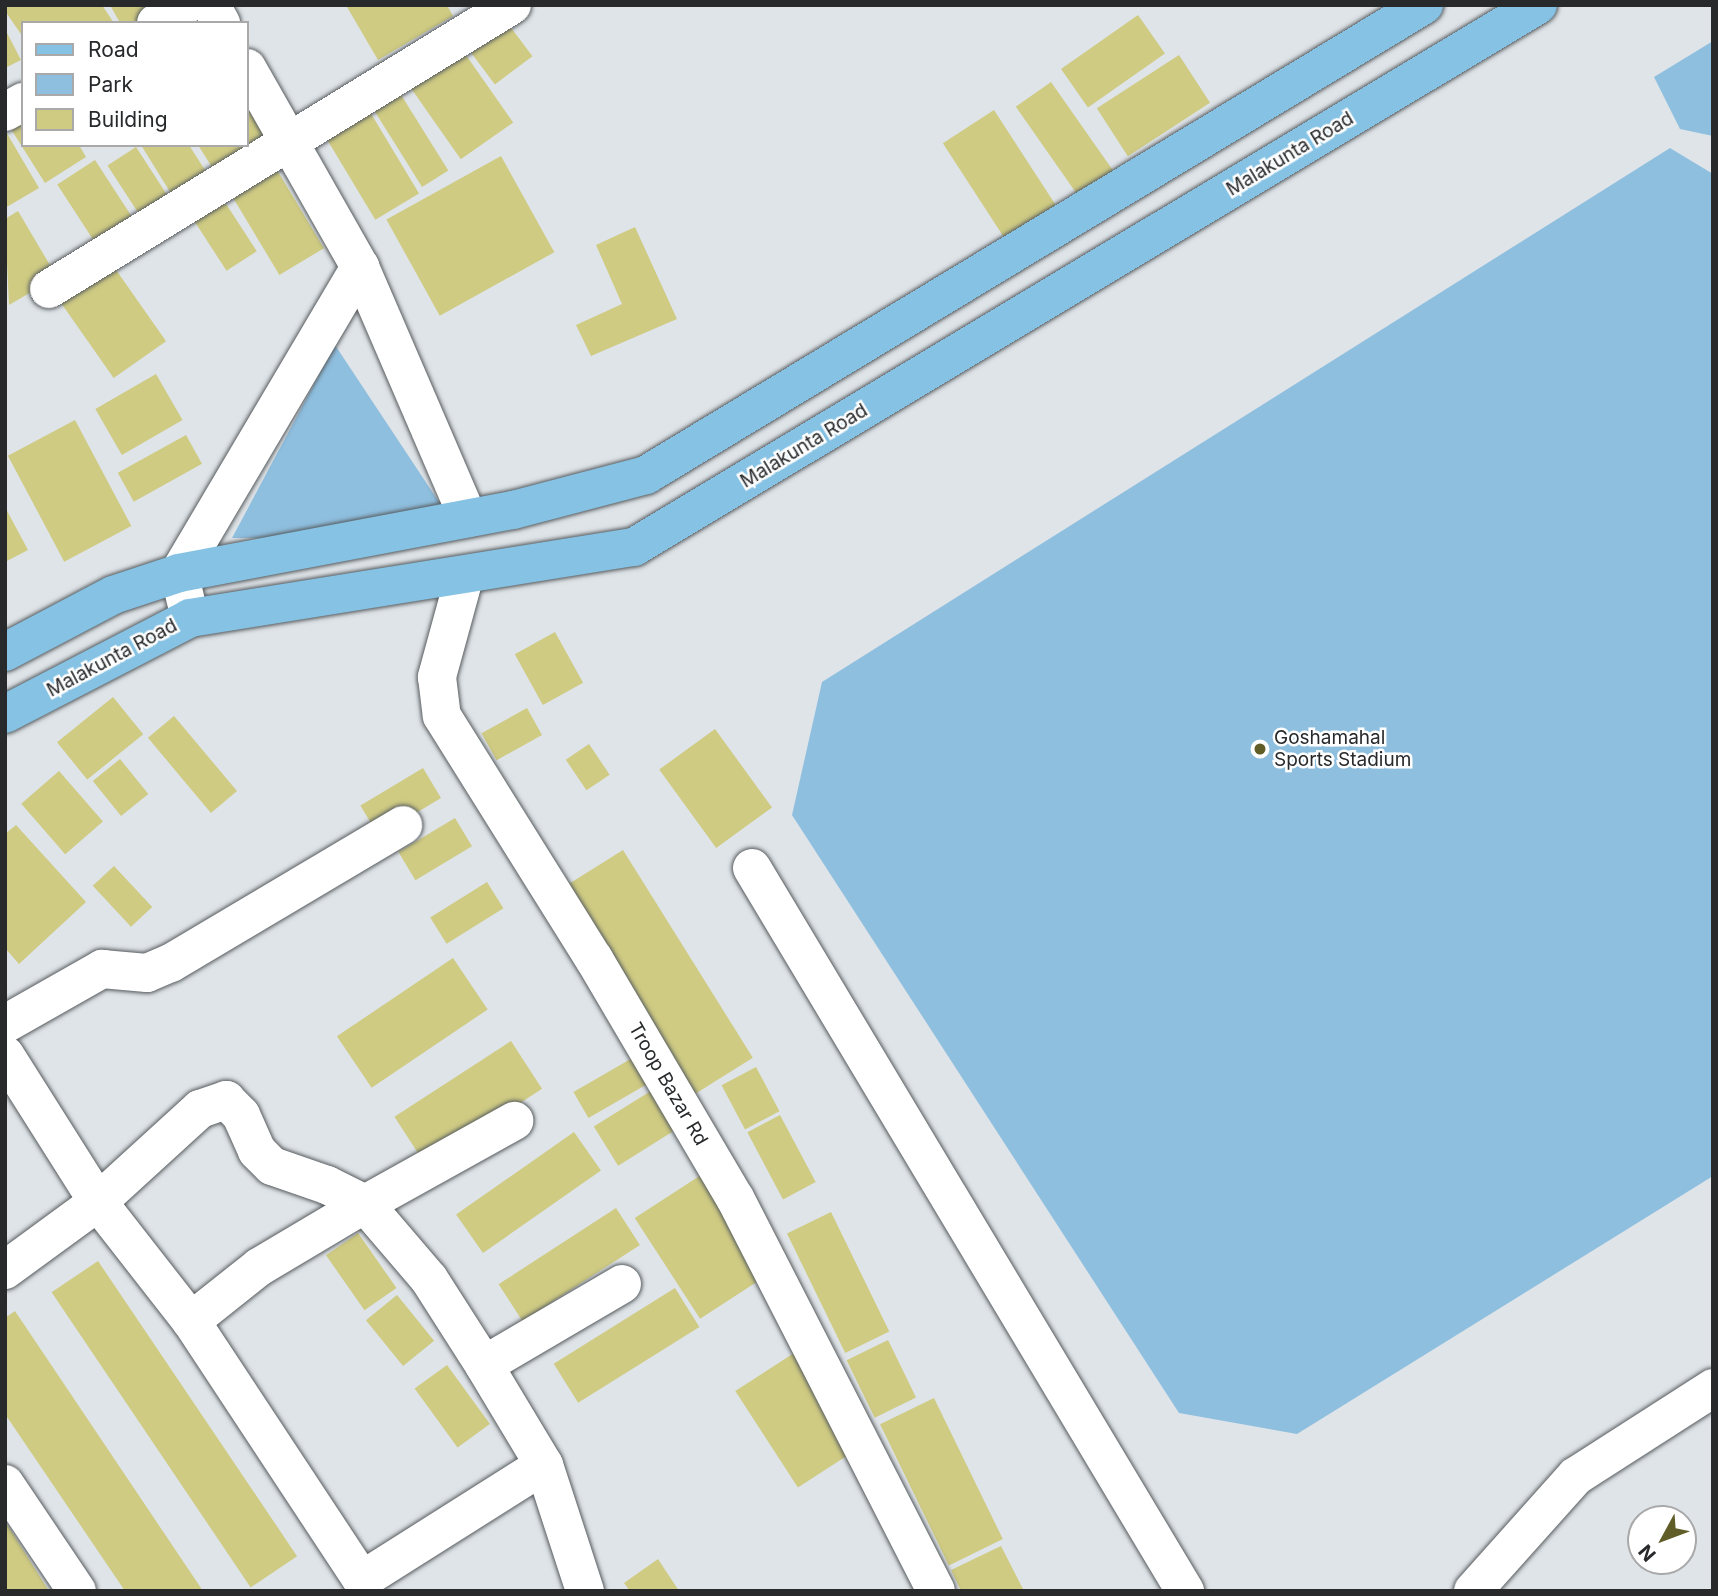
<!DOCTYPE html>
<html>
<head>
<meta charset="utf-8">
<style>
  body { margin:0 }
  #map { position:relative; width:1718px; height:1596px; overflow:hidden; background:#dfe4e8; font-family:Inter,sans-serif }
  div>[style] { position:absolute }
  .green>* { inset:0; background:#8fbfdf }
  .building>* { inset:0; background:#cfcb83; transform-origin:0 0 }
  .roads { filter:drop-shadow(0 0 2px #565b5e) drop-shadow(0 0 2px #565b5e) }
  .minor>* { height:38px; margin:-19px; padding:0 19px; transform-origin:19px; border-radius:19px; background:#fff }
  .primary>* { height:38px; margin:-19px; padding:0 19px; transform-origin:19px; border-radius:19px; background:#86c2e3 }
  .dots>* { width:19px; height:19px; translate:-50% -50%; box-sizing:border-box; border:4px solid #fff; border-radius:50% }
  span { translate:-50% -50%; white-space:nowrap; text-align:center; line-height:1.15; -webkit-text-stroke:5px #fff; paint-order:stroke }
  .street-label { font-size:19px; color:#27292b }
  .poi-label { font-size:19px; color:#27292b }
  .left { translate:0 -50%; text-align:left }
  .frame { position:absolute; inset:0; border:7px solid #27292b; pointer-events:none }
  .legend { position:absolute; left:21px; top:21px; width:228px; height:126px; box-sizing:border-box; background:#fff; border:2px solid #a9a9aa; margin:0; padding:9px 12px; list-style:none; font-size:21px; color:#27292b }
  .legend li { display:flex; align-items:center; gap:14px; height:35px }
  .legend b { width:35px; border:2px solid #a9a9aa }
  .north { position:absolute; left:1627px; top:1505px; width:70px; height:70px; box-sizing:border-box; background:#fff; border:2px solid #a9a9aa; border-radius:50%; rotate:229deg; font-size:19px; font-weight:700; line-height:28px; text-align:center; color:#27292b }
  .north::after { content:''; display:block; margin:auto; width:24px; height:32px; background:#605d29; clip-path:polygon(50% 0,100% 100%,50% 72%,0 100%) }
</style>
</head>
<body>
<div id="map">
  <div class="green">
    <div style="clip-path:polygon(1713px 41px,1713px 136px,1680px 129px,1654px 77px)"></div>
    <div style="clip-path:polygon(1670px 148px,1713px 174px,1713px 1176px,1297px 1434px,1179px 1413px,792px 815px,822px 682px)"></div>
    <div style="clip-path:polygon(335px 345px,441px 505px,269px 538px,232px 538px)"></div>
  </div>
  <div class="building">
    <div style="clip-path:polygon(8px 5px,102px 5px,114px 23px,23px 23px,23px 37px,5px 11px)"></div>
    <div style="clip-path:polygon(110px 5px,171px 5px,143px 23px,120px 23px)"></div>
    <div style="clip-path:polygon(351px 5px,447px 5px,453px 16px,378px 60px,347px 7px)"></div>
    <div style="left:1138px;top:15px;width:47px;height:94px;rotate:55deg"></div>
    <div style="left:503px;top:17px;width:49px;height:47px;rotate:53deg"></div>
    <div style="clip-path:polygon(5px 29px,21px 60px,5px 68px)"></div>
    <div style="left:461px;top:48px;width:91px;height:64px;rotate:55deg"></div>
    <div style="left:1179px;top:55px;width:57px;height:98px;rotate:57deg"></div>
    <div style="left:1051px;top:82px;width:109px;height:43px;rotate:55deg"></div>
    <div style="left:398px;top:90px;width:95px;height:31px;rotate:58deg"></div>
    <div style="clip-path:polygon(247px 102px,269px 139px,215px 172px,198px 145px,247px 145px)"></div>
    <div style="left:367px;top:107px;width:101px;height:51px;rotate:59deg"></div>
    <div style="left:994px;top:110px;width:113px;height:61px;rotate:57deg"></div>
    <div style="clip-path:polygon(23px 117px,23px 145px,79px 145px,86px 157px,45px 183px,9px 126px)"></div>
    <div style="clip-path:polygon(5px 130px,39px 188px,5px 208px)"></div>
    <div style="clip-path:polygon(141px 145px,189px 145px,210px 178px,175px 200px)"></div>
    <div style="left:136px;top:147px;width:68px;height:34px;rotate:57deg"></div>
    <div style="left:501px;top:156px;width:110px;height:131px;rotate:61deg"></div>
    <div style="left:95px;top:160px;width:77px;height:45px;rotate:57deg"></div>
    <div style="left:274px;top:165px;width:97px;height:52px;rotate:59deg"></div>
    <div style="left:217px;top:190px;width:73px;height:36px;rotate:57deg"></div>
    <div style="clip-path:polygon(18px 211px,57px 277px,9px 305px,5px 219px)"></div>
    <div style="clip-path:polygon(635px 227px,677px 319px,591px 356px,576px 325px,622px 304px,596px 245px)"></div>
    <div style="left:107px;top:257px;width:103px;height:64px;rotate:55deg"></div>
    <div style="left:156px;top:374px;width:53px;height:70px;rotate:60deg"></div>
    <div style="left:75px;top:420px;width:120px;height:76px;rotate:62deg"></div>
    <div style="left:186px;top:435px;width:33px;height:78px;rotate:61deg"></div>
    <div style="clip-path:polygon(5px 507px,28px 550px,5px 562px)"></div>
    <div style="left:555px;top:632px;width:58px;height:46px;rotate:61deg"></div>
    <div style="left:113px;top:697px;width:48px;height:72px;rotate:51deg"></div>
    <div style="left:527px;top:708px;width:31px;height:52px;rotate:61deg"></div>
    <div style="left:174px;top:716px;width:98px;height:34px;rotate:50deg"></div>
    <div style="left:715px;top:729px;width:97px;height:69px;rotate:54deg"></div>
    <div style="left:589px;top:744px;width:37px;height:28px;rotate:56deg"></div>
    <div style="left:120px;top:759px;width:45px;height:35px;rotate:51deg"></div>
    <div style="left:423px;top:768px;width:35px;height:73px;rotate:59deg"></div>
    <div style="left:59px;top:771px;width:67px;height:50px;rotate:49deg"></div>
    <div style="left:455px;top:818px;width:33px;height:66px;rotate:59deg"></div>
    <div style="clip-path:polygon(16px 825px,86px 902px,19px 964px,5px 948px,5px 834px)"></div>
    <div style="left:623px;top:850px;width:245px;height:72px;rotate:58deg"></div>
    <div style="left:114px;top:866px;width:56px;height:29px;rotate:47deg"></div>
    <div style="left:487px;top:882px;width:31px;height:67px;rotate:58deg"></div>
    <div style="left:453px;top:958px;width:62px;height:140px;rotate:56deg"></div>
    <div style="left:511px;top:1041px;width:57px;height:139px;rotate:57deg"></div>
    <div style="left:641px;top:1053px;width:30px;height:78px;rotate:60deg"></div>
    <div style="left:756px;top:1067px;width:50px;height:39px;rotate:62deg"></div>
    <div style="left:654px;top:1089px;width:46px;height:71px;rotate:58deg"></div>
    <div style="left:780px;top:1115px;width:76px;height:37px;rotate:62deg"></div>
    <div style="left:574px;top:1132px;width:47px;height:144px;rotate:55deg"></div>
    <div style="left:701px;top:1175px;width:120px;height:79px;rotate:57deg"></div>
    <div style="left:616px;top:1208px;width:44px;height:140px;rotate:57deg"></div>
    <div style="left:831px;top:1212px;width:133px;height:49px;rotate:64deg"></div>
    <div style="left:358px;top:1233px;width:67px;height:39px;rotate:55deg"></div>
    <div style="left:98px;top:1261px;width:356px;height:56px;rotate:56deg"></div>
    <div style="left:675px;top:1288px;width:46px;height:143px;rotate:58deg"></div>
    <div style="left:397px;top:1295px;width:59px;height:40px;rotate:51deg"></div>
    <div style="clip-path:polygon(15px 1311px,203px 1591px,125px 1591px,5px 1414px,5px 1318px)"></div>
    <div style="left:888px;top:1340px;width:64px;height:46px;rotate:64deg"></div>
    <div style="left:794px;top:1353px;width:115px;height:70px;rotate:57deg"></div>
    <div style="left:447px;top:1365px;width:73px;height:40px;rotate:54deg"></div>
    <div style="left:934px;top:1398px;width:157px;height:60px;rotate:64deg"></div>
    <div style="clip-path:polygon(5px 1521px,49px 1591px,5px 1591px)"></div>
    <div style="clip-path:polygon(1001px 1546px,1024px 1591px,961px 1591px,951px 1570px)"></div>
    <div style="clip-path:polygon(658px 1559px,679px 1591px,630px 1591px,624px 1583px)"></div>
  </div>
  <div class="roads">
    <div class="minor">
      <div style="left:211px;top:5px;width:21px;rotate:61deg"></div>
      <div style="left:156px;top:23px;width:35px;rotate:-31deg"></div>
      <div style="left:247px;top:68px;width:229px;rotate:60.4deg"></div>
      <div style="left:360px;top:267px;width:273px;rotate:66.7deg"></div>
      <div style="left:5px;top:112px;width:21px;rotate:-29deg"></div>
      <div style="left:49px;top:289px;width:543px;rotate:-31.52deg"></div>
      <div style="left:464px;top:578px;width:103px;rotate:105.3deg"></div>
      <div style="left:437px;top:677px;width:39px;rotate:83deg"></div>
      <div style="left:442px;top:716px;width:287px;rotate:58deg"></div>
      <div style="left:594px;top:959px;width:277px;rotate:59.5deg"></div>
      <div style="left:735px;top:1198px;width:441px;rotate:62.9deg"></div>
      <div style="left:190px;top:618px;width:46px;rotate:-103.7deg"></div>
      <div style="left:179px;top:573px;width:356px;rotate:-59.4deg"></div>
      <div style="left:752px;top:868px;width:843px;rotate:59.08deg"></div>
      <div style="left:5px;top:1024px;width:112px;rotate:-29.6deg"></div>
      <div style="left:102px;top:969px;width:45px;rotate:5.1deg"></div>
      <div style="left:147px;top:973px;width:26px;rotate:-23deg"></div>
      <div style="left:171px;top:963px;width:270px;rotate:-30.7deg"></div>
      <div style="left:5px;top:1055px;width:174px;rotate:57.7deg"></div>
      <div style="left:98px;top:1202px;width:138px;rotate:-42.4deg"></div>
      <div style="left:200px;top:1109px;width:28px;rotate:-19deg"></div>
      <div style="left:226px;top:1100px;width:21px;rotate:45deg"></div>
      <div style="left:241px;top:1115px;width:39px;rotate:66deg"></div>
      <div style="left:257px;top:1151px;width:21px;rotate:45deg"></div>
      <div style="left:272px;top:1166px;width:58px;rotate:19.1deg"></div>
      <div style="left:327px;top:1185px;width:42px;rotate:26.6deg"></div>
      <div style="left:365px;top:1204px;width:123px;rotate:149.3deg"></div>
      <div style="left:259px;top:1267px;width:87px;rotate:141.5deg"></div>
      <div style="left:191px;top:1321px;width:310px;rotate:56.6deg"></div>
      <div style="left:362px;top:1580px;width:215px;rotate:-32.3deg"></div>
      <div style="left:5px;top:1270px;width:115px;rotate:-36.2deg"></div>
      <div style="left:98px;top:1202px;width:151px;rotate:52deg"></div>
      <div style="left:484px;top:1365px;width:102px;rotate:-122.6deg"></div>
      <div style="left:429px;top:1279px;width:99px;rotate:-130.5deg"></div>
      <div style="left:365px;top:1204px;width:171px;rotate:-29.1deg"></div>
      <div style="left:5px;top:1484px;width:129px;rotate:56.1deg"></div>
      <div style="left:585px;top:1591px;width:133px;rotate:-108deg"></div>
      <div style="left:544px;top:1465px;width:117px;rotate:-121deg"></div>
      <div style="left:484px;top:1365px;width:160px;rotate:-30.4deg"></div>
      <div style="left:1473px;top:1591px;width:154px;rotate:-48.2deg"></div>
      <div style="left:1576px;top:1476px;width:163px;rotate:-32.7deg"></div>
    </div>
    <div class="primary">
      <div style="left:5px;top:652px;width:122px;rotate:-27.8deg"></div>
      <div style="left:113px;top:595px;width:70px;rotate:-18.4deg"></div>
      <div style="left:179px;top:573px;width:340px;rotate:-10.7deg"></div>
      <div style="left:513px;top:510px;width:138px;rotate:-14.7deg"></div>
      <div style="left:646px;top:475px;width:909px;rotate:-31.14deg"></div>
      <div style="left:5px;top:714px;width:208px;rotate:-27.4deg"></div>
      <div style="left:190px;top:618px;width:450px;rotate:-9.1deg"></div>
      <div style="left:634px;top:547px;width:1054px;rotate:-30.95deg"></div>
    </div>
  </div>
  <div class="dots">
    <div style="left:1260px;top:749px;background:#605d29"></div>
  </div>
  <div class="street-label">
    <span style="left:1290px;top:154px;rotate:-31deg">Malakunta Road</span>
    <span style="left:804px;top:446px;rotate:-31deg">Malakunta Road</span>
    <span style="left:112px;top:658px;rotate:-28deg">Malakunta Road</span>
    <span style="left:668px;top:1084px;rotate:60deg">Troop Bazar Rd</span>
  </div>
  <div class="poi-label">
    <span class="left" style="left:1274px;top:749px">Goshamahal<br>Sports Stadium</span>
  </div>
  <div class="frame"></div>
  <ul class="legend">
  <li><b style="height:9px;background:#86c2e3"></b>Road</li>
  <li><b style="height:19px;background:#8fbfdf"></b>Park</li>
  <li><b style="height:19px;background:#cfcb83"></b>Building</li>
  </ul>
  <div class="north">N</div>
</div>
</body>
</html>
